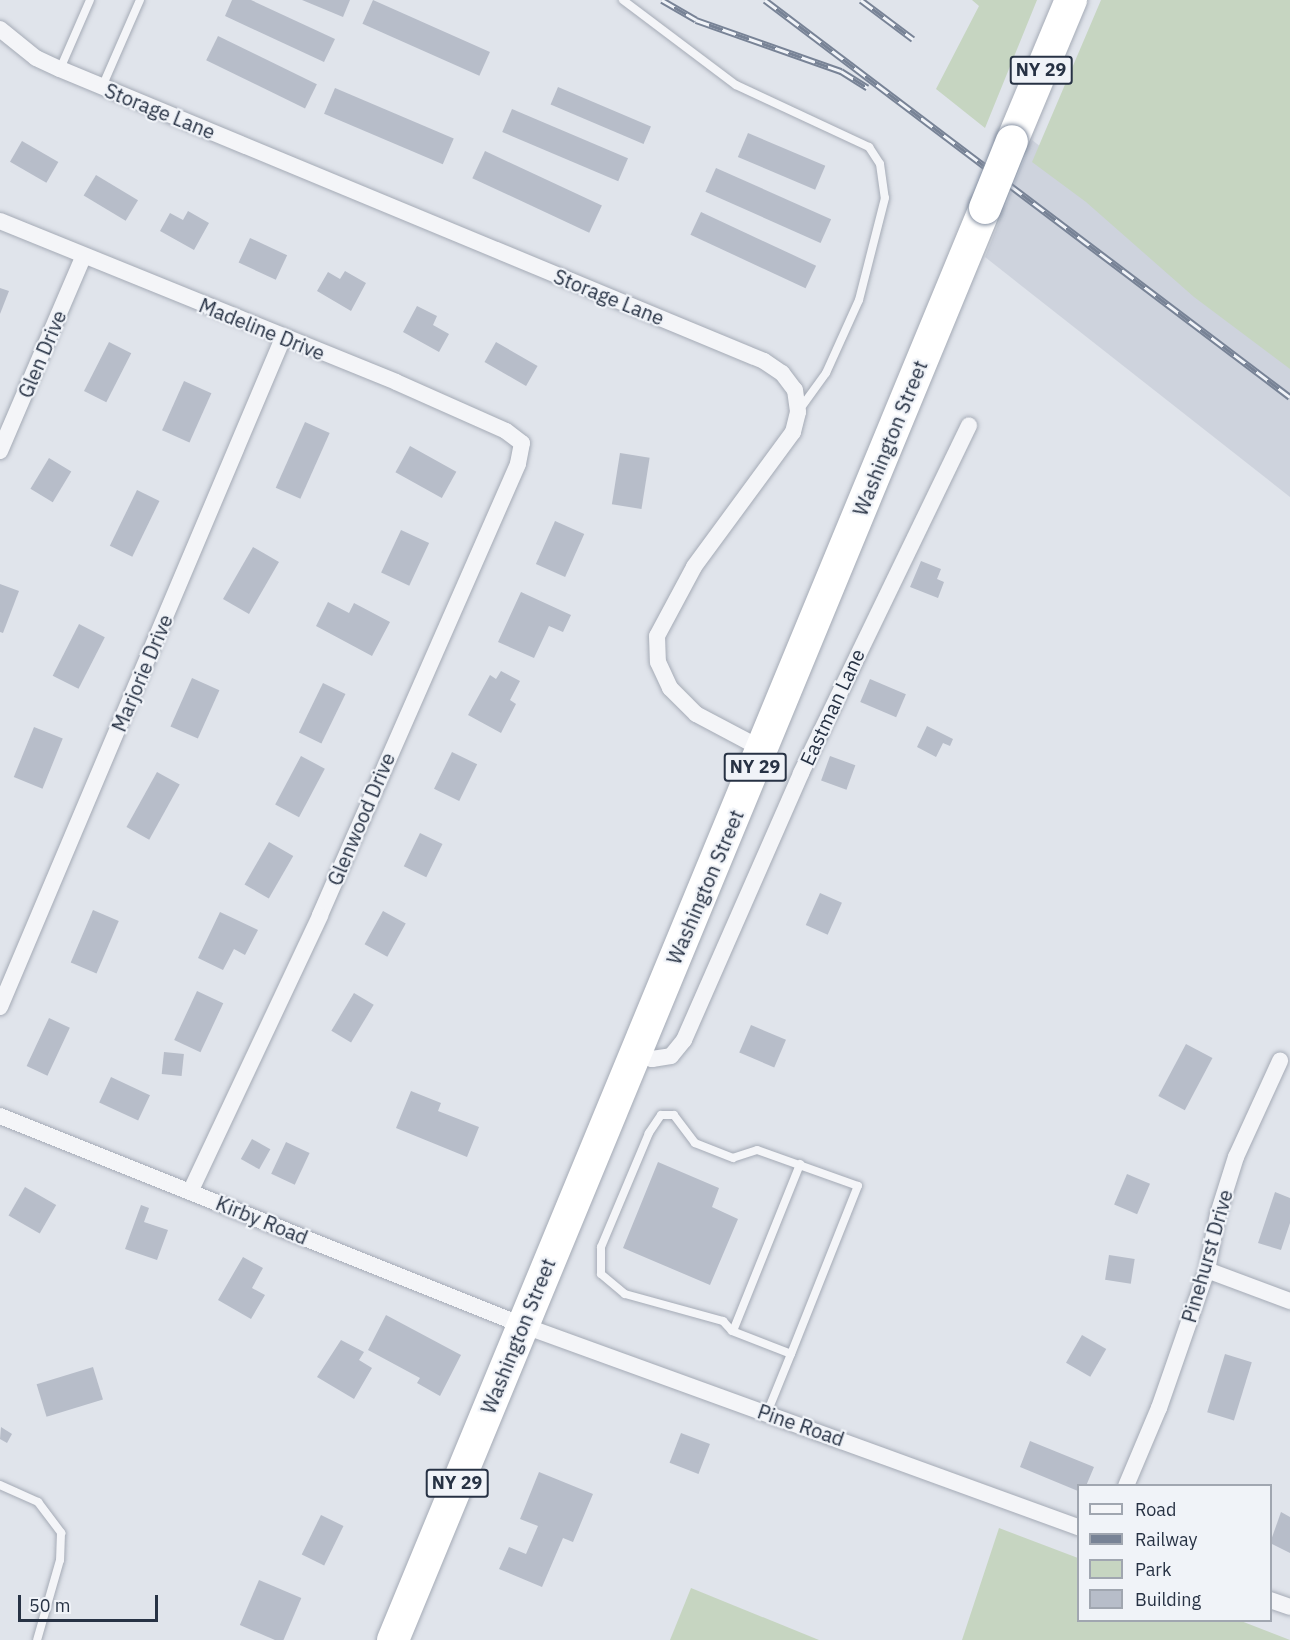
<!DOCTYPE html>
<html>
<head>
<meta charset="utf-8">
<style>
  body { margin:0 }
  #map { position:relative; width:1290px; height:1640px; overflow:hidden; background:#e0e4eb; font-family:"IBM Plex Sans",sans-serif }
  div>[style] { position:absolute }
  .built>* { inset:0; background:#ced3dd }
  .green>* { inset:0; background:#c6d5c1 }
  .building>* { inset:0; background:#b7bdc9; transform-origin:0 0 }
  .roads { filter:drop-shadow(0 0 2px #a5abb6) drop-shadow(0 0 2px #a5abb6) }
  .lane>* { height:8px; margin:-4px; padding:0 4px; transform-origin:4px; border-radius:4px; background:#f4f5f8 }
  .street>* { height:16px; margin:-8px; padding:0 8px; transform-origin:8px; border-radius:8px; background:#f4f5f8 }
  .highway>* { height:32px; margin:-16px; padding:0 16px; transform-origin:16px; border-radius:16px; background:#fff }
  .rail>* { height:7px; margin-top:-3.5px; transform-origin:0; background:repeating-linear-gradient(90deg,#f0f3f8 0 14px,#788396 0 28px); box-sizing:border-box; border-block:2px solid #788396 }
  .bridges { filter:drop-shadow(0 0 2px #8691a3) drop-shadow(0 0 2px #8691a3) }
  .highway-bridge>* { height:32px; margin:-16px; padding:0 16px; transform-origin:16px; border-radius:16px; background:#fff }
  span { translate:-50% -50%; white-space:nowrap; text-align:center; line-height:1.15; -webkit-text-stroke:4.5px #f0f3f8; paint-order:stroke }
  .shield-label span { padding:2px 4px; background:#f0f3f8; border:2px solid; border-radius:4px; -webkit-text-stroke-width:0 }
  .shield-label { font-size:18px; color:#273244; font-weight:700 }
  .street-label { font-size:20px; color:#273244 }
  .legend { position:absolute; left:1077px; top:1484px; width:195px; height:138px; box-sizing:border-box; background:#f0f3f8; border:2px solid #a0a6b0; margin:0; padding:8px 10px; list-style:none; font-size:18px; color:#273244 }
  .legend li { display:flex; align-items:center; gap:12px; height:30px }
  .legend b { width:30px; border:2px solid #a0a6b0 }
  .scale { position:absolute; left:18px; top:1595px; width:140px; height:27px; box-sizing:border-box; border:3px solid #273244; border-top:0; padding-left:8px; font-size:18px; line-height:21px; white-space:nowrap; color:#273244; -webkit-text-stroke:4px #f0f3f8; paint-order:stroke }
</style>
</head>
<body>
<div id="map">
  <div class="built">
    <div style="clip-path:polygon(1032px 140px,1290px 341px,1290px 497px,985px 257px)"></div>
  </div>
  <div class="green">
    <div style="clip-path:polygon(972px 0,1037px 0,985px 128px,936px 89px,979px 6px)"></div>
    <div style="clip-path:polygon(1101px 0,1290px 0,1290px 369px,1194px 297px,1086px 202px,1032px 162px)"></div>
    <div style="clip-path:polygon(999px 1528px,1078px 1558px,1078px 1620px,1241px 1621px,1290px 1640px,962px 1640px)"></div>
    <div style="clip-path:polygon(691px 1588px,819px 1640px,670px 1640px)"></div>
  </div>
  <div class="building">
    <div style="clip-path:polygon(232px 0,251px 0,335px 39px,324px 62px,225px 16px)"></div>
    <div style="clip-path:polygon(302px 0,350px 0,343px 17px)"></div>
    <div style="left:373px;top:0;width:128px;height:26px;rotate:24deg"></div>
    <div style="left:218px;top:36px;width:110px;height:27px;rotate:26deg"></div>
    <div style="left:558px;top:87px;width:101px;height:19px;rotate:23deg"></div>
    <div style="left:335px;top:88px;width:129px;height:28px;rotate:23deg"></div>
    <div style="left:512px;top:109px;width:126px;height:25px;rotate:23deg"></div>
    <div style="left:748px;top:133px;width:84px;height:26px;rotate:23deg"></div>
    <div style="left:22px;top:141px;width:42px;height:24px;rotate:30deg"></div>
    <div style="left:485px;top:151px;width:129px;height:30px;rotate:25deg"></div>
    <div style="left:716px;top:168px;width:126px;height:26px;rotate:24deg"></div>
    <div style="left:96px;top:175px;width:49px;height:24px;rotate:31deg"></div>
    <div style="clip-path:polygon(188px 211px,209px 223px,194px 250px,160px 231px,170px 213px,183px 220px)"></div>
    <div style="left:701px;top:212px;width:127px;height:25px;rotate:25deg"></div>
    <div style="left:250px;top:238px;width:41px;height:27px;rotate:25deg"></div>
    <div style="clip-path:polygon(345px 271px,366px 283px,351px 311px,317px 291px,328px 272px,340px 279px)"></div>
    <div style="clip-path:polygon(0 288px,9px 291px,0 314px)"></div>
    <div style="clip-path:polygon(417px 306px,437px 316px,433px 325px,449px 334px,439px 352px,403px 332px)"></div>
    <div style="left:109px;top:342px;width:25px;height:55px;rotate:27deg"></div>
    <div style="left:496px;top:342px;width:48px;height:23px;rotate:30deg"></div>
    <div style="left:184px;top:381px;width:30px;height:54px;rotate:24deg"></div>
    <div style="left:305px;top:422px;width:27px;height:72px;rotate:24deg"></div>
    <div style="left:410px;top:446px;width:53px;height:30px;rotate:29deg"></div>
    <div style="left:620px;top:453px;width:30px;height:52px;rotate:9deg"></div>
    <div style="left:49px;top:458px;width:26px;height:36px;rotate:31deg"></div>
    <div style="left:137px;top:490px;width:25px;height:62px;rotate:26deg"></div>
    <div style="left:555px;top:521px;width:32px;height:47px;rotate:24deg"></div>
    <div style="left:401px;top:530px;width:31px;height:47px;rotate:25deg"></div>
    <div style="left:253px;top:547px;width:30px;height:60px;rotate:30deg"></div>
    <div style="clip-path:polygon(921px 561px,941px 569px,937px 579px,944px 582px,938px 598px,910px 587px)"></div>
    <div style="clip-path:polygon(0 584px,19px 591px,3px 633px,0 632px)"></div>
    <div style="clip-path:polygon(521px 592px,571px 615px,563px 632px,549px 626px,534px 658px,498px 642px)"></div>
    <div style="clip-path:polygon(328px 602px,349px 613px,354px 603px,390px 622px,372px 656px,316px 626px)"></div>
    <div style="left:79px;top:624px;width:29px;height:58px;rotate:27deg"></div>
    <div style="clip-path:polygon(501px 671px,520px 681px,510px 700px,516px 704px,501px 733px,468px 715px,490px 675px,496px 679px)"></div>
    <div style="left:192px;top:678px;width:30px;height:53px;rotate:24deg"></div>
    <div style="left:870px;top:679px;width:39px;height:25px;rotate:23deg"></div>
    <div style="left:323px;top:683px;width:25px;height:55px;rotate:26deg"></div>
    <div style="clip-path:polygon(927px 726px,953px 739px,950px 746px,943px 743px,936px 757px,917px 747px)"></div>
    <div style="left:34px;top:727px;width:31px;height:54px;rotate:22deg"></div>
    <div style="left:452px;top:752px;width:28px;height:41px;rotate:26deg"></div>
    <div style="left:301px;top:756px;width:27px;height:55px;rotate:28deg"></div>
    <div style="left:830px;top:756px;width:27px;height:26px;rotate:20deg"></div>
    <div style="left:157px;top:772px;width:26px;height:63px;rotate:29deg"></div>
    <div style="left:420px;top:833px;width:25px;height:37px;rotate:26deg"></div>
    <div style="left:269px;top:842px;width:28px;height:49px;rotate:30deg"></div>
    <div style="left:820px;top:893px;width:24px;height:35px;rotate:24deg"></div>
    <div style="left:93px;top:910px;width:28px;height:57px;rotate:23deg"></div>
    <div style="left:383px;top:911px;width:26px;height:38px;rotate:29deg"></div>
    <div style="clip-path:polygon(220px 912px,258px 930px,245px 955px,234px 949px,223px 970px,198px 958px)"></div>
    <div style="left:197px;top:991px;width:29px;height:54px;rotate:25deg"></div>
    <div style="left:354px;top:993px;width:23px;height:44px;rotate:31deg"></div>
    <div style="left:49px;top:1018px;width:23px;height:53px;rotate:25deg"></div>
    <div style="left:751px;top:1025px;width:38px;height:30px;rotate:23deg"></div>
    <div style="left:1186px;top:1044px;width:30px;height:59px;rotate:28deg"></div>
    <div style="left:164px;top:1052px;width:20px;height:22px;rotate:6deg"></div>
    <div style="left:111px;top:1077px;width:43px;height:28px;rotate:25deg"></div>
    <div style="clip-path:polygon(411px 1091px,441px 1103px,438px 1111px,479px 1127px,467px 1157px,396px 1128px)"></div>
    <div style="left:252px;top:1139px;width:21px;height:23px;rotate:29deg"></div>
    <div style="left:286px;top:1142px;width:26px;height:35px;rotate:25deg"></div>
    <div style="clip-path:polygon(658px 1162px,719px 1188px,712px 1207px,738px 1219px,710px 1285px,623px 1248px)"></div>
    <div style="left:1127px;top:1174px;width:25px;height:33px;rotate:23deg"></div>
    <div style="left:25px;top:1187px;width:36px;height:33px;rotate:30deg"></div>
    <div style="clip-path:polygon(1275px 1192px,1290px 1198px,1290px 1223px,1281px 1250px,1258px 1243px)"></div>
    <div style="clip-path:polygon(141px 1205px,149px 1208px,144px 1222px,168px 1230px,157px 1260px,125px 1249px)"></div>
    <div style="left:1109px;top:1255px;width:26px;height:25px;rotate:9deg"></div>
    <div style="clip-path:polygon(243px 1257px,263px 1268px,252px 1288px,265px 1295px,251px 1319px,218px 1300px)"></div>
    <div style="clip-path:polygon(386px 1315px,461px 1355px,440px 1396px,417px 1383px,420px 1378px,368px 1350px)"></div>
    <div style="left:1082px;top:1335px;width:28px;height:32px;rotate:30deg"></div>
    <div style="clip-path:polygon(341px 1340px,364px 1352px,359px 1360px,372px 1368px,354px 1399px,317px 1377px)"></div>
    <div style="left:1225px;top:1354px;width:28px;height:61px;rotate:17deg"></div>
    <div style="left:93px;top:1367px;width:34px;height:59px;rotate:73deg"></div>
    <div style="clip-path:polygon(1px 1427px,12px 1434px,7px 1443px,0 1439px)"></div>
    <div style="left:681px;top:1433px;width:31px;height:32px;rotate:21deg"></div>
    <div style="clip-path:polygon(1030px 1441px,1094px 1467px,1086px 1486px,1078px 1486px,1078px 1491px,1020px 1467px)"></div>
    <div style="clip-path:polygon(539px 1472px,593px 1494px,573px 1542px,563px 1538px,542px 1587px,499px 1569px,509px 1547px,526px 1554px,538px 1526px,520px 1519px)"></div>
    <div style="clip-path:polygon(1281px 1512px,1290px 1517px,1290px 1553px,1270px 1543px)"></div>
    <div style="left:321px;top:1515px;width:25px;height:44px;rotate:26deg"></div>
    <div style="left:259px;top:1580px;width:46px;height:49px;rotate:23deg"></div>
  </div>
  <div class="roads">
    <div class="lane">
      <div style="left:623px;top:0;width:141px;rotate:37deg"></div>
      <div style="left:736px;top:85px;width:147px;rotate:25deg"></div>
      <div style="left:869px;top:147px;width:20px;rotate:57deg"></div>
      <div style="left:880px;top:164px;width:34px;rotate:82deg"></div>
      <div style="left:885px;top:198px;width:105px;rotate:104.3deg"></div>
      <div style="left:859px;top:300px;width:80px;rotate:114.3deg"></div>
      <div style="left:826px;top:373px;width:44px;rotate:125.8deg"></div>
      <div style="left:60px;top:69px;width:75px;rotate:-66.5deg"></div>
      <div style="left:102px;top:87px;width:95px;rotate:-66.4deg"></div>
      <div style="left:733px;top:1331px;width:180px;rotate:-68.1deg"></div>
      <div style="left:767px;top:1413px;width:64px;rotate:-67.9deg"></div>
      <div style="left:791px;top:1354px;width:181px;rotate:-68.3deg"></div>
      <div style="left:858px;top:1186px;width:107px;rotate:-160.4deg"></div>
      <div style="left:757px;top:1150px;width:25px;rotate:162deg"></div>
      <div style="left:733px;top:1158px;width:41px;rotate:-158.5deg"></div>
      <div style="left:695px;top:1143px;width:35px;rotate:-127deg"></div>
      <div style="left:674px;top:1115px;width:13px;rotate:180deg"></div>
      <div style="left:661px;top:1115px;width:22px;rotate:124deg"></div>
      <div style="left:649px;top:1133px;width:124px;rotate:112.8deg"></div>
      <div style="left:601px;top:1247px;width:27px;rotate:90deg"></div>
      <div style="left:601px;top:1274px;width:31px;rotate:40deg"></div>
      <div style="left:625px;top:1294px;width:102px;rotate:15.4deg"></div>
      <div style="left:723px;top:1321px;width:13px;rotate:48deg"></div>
      <div style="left:732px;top:1331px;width:63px;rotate:21.3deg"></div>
      <div style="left:0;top:1485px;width:42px;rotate:24.1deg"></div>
      <div style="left:38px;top:1502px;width:39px;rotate:53deg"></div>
      <div style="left:61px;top:1533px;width:27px;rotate:92deg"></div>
      <div style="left:60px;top:1560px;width:83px;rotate:106deg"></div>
    </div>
    <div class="street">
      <div style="left:0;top:29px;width:46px;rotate:38.9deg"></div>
      <div style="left:36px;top:58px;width:26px;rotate:25deg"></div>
      <div style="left:60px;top:69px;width:762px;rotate:22.53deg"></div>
      <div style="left:764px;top:361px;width:22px;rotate:34deg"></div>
      <div style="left:782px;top:373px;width:21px;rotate:53deg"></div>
      <div style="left:795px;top:390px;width:22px;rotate:82deg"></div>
      <div style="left:798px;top:412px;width:21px;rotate:104deg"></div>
      <div style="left:793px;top:432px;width:167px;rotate:126.3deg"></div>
      <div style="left:694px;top:567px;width:78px;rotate:118.2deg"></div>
      <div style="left:657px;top:636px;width:26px;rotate:88deg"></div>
      <div style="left:658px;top:662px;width:29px;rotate:65deg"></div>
      <div style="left:670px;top:688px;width:37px;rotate:45deg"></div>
      <div style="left:696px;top:714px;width:75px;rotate:27.9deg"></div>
      <div style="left:0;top:221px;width:427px;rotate:22.1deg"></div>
      <div style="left:396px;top:382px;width:120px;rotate:24deg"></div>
      <div style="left:506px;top:431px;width:20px;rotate:37deg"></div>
      <div style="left:522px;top:443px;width:21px;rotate:101deg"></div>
      <div style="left:518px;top:464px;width:493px;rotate:113.7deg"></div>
      <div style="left:320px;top:916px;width:305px;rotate:115.2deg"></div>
      <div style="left:0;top:451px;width:211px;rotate:-66.8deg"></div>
      <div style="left:0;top:1007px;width:726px;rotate:-67.07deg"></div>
      <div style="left:636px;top:1053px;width:17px;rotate:21deg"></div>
      <div style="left:652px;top:1059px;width:19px;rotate:-9deg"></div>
      <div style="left:671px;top:1056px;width:21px;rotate:-51deg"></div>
      <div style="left:684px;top:1040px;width:292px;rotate:-66.3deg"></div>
      <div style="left:801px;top:773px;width:386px;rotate:-64.2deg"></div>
      <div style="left:0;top:1116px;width:562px;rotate:21.82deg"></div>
      <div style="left:522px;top:1325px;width:592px;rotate:19.97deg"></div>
      <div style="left:1207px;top:1270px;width:89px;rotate:20.5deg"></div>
      <div style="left:1126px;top:1486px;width:85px;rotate:-67.1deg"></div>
      <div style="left:1159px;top:1408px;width:146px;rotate:-70.8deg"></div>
      <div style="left:1207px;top:1270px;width:57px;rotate:-78.9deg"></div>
      <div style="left:1218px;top:1214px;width:60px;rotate:-72.5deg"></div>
      <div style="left:1236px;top:1157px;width:106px;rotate:-65.4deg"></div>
      <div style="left:1270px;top:1600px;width:21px;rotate:19deg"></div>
    </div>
    <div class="highway">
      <div style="left:1012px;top:141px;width:153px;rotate:-67.3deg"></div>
      <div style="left:393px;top:1640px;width:1550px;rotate:-67.54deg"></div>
    </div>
  </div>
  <div class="rail">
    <div style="left:662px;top:0;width:39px;rotate:30deg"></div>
    <div style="left:696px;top:20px;width:154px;rotate:19.4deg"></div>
    <div style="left:841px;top:71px;width:31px;rotate:32deg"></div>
    <div style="left:765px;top:0;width:658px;rotate:37.1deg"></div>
    <div style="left:861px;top:0;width:65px;rotate:36.9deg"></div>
  </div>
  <div class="bridges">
    <div class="highway-bridge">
      <div style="left:985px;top:208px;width:72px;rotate:-68.1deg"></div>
    </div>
  </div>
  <div class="shield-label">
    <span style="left:1041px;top:70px">NY 29</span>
    <span style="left:755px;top:767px">NY 29</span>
    <span style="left:457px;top:1483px">NY 29</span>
  </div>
  <div class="street-label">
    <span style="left:160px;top:111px;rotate:22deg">Storage Lane</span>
    <span style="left:609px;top:297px;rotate:22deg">Storage Lane</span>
    <span style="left:262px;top:329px;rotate:22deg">Madeline Drive</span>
    <span style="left:42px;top:354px;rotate:-67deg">Glen Drive</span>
    <span style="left:890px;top:438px;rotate:-68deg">Washington Street</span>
    <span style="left:142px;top:673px;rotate:-67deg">Marjorie Drive</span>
    <span style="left:832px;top:707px;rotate:-65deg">Eastman Lane</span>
    <span style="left:361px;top:819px;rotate:-67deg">Glenwood Drive</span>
    <span style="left:705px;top:887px;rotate:-67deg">Washington Street</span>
    <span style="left:262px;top:1220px;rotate:22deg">Kirby Road</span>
    <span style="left:1207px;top:1256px;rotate:-74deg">Pinehurst Drive</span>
    <span style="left:518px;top:1336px;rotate:-68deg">Washington Street</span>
    <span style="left:801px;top:1425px;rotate:19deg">Pine Road</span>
  </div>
  <ul class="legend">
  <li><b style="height:8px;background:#f4f5f8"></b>Road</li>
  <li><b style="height:8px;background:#788396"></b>Railway</li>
  <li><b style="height:16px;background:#c6d5c1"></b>Park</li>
  <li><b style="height:16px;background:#b7bdc9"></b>Building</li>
  </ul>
  <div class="scale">50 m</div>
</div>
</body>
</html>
